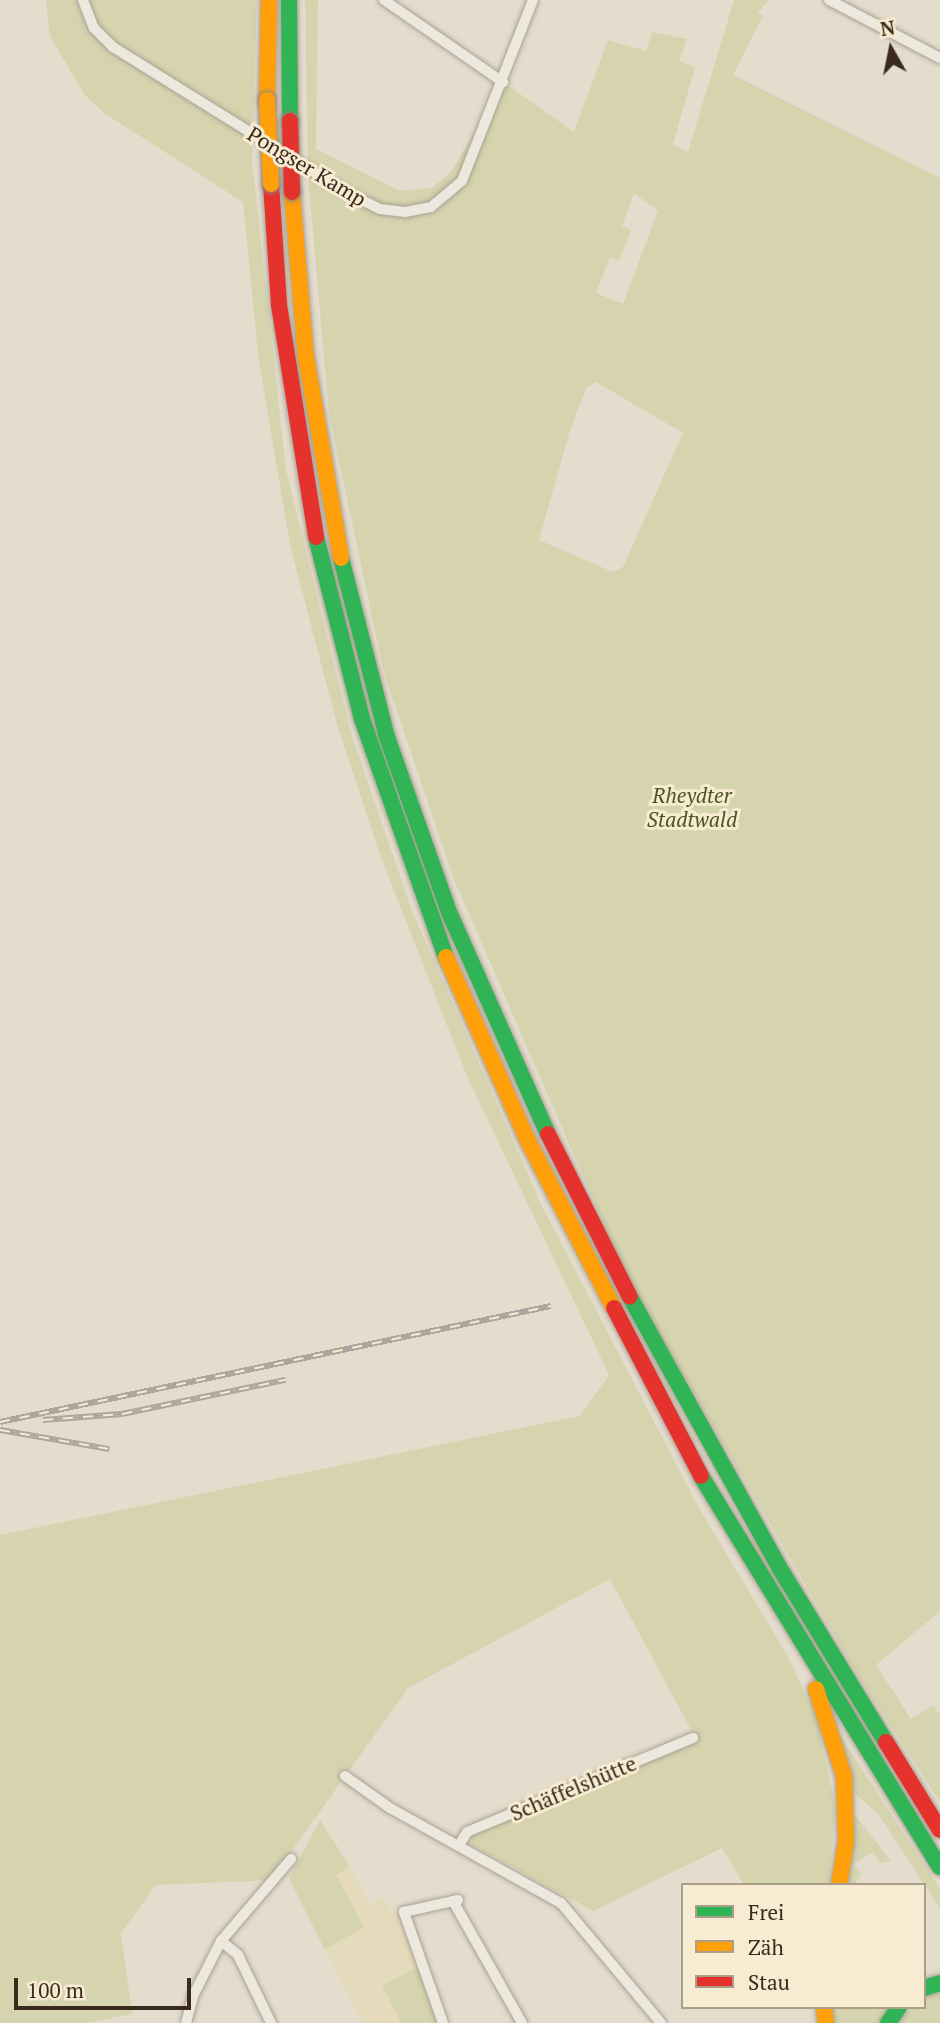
<!DOCTYPE html>
<html>
<head>
<meta charset="utf-8">
<style>
  body { margin:0 }
  #map { position:relative; width:940px; height:2023px; overflow:hidden; background:#e4dccc; font-family:"PT Serif",serif }
  div>[style] { position:absolute }
  .farmland>* { inset:0; background:#e5dbbc }
  .green>* { inset:0; background:#d5d4ae }
  .roads { filter:drop-shadow(0 0 2px #aaa195) drop-shadow(0 0 2px #aaa195) }
  .street>* { height:10px; margin:-5px; padding:0 5px; transform-origin:5px; border-radius:5px; background:#ece8de }
  .fast>* { height:16px; margin:-8px; padding:0 8px; transform-origin:8px; border-radius:8px; background:#30b455 }
  .slow>* { height:16px; margin:-8px; padding:0 8px; transform-origin:8px; border-radius:8px; background:#ff9f0a }
  .jam>* { height:16px; margin:-8px; padding:0 8px; transform-origin:8px; border-radius:8px; background:#e5322d }
  .rail>* { height:6px; margin-top:-3px; transform-origin:0; background:repeating-linear-gradient(90deg,#f7ebd1 0 10px,#aca69e 0 20px); box-sizing:border-box; border-block:2px solid #aca69e }
  .bridges { filter:drop-shadow(0 0 2px #8f877c) drop-shadow(0 0 2px #8f877c) }
  .slow-bridge>* { height:16px; margin:-8px; padding:0 8px; transform-origin:8px; border-radius:8px; background:#ff9f0a }
  .jam-bridge>* { height:16px; margin:-8px; padding:0 8px; transform-origin:8px; border-radius:8px; background:#e5322d }
  span { translate:-50% -50%; white-space:nowrap; text-align:center; line-height:1.15; -webkit-text-stroke:6px #f7ebd1; paint-order:stroke }
  .street-label { font-size:21px; color:#392a1d }
  .park-label { font-size:21px; color:#4b5623; font-style:italic }
  .legend { position:absolute; left:681px; top:1883px; width:245px; height:126px; box-sizing:border-box; background:#f7ebd1; border:2px solid #ab9e89; margin:0; padding:9px 12px; list-style:none; font-size:21px; color:#392a1d }
  .legend li { display:flex; align-items:center; gap:14px; height:35px }
  .legend b { width:35px; border:2px solid #ab9e89 }
  .north { position:absolute; left:856px; top:14px; width:70px; height:70px; -webkit-text-stroke:5px #f7ebd1; paint-order:stroke; rotate:351deg; font-size:19px; font-weight:700; line-height:28px; text-align:center; color:#392a1d }
  .north::after { content:''; display:block; margin:auto; width:24px; height:32px; background:#392a1d; clip-path:polygon(50% 0,100% 100%,50% 72%,0 100%) }
  .scale { position:absolute; left:14px; top:1978px; width:177px; height:32px; box-sizing:border-box; border:4px solid #392a1d; border-top:0; padding-left:9px; font-size:21px; line-height:24px; white-space:nowrap; color:#392a1d; -webkit-text-stroke:5px #f7ebd1; paint-order:stroke }
</style>
</head>
<body>
<div id="map">
  <div class="farmland">
    <div style="clip-path:polygon(350px 1867px,369px 1904px,384px 1897px,392px 1912px,396px 1910px,419px 1967px,383px 1985px,401px 2023px,362px 2023px,325px 1950px,364px 1927px,336px 1875px)"></div>
  </div>
  <div class="green">
    <div style="clip-path:polygon(46px 0,257px 0,252px 161px,286px 470px,351px 733px,411px 908px,539px 1200px,699px 1508px,787px 1655px,816px 1716px,835px 1806px,829px 1885px,744px 1885px,722px 1848px,593px 1911px,470px 1844px,472px 1833px,695px 1737px,610px 1579px,408px 1688px,271px 1880px,156px 1885px,121px 1933px,132px 2014px,86px 2023px,0 2023px,0 1535px,580px 1416px,609px 1375px,467px 1076px,380px 855px,337px 724px,290px 545px,258px 355px,243px 202px,104px 113px,84px 94px,50px 36px)"></div>
    <div style="clip-path:polygon(evenodd,305px 0,318px 0,316px 149px,400px 191px,432px 188px,452px 171px,503px 82px,574px 132px,608px 40px,646px 51px,652px 32px,687px 39px,679px 61px,695px 67px,673px 144px,688px 152px,734px 0,769px 0,758px 12px,763px 16px,733px 75px,940px 178px,940px 1611px,876px 1665px,911px 1719px,933px 1705px,940px 1715px,940px 1802px,859px 1677px,628px 1279px,455px 882px,384px 673px,329px 414px,308px 175px,305px 0,634px 193px,658px 211px,623px 304px,596px 293px,610px 257px,619px 261px,631px 230px,622px 226px,634px 193px,305px 0,596px 382px,683px 433px,623px 567px,613px 572px,539px 540px,569px 433px,586px 388px,596px 382px)"></div>
    <div style="clip-path:polygon(835px 1728px,940px 1889px,940px 1908px,879px 1815px,850px 1789px)"></div>
    <div style="clip-path:polygon(850px 1809px,891px 1861px,880px 1863px,873px 1852px,854px 1864px,861px 1875px,854px 1885px,845px 1885px)"></div>
    <div style="clip-path:polygon(320px 1820px,350px 1867px,336px 1875px,364px 1927px,325px 1950px,289px 1878px)"></div>
    <div style="clip-path:polygon(419px 1967px,440px 2023px,401px 2023px,382px 1985px)"></div>
    <div style="clip-path:polygon(940px 1992px,940px 2023px,898px 2023px,912px 2007px,924px 2007px,924px 1998px)"></div>
    <div style="clip-path:polygon(827px 2007px,892px 2007px,882px 2023px,829px 2023px)"></div>
  </div>
  <div class="roads">
    <div class="street">
      <div style="left:83px;top:0;width:30px;rotate:69deg"></div>
      <div style="left:94px;top:28px;width:27px;rotate:45deg"></div>
      <div style="left:113px;top:47px;width:272px;rotate:31.9deg"></div>
      <div style="left:344px;top:191px;width:40px;rotate:26.6deg"></div>
      <div style="left:380px;top:209px;width:25px;rotate:7deg"></div>
      <div style="left:405px;top:212px;width:26px;rotate:-11deg"></div>
      <div style="left:431px;top:207px;width:40px;rotate:-40deg"></div>
      <div style="left:462px;top:181px;width:194px;rotate:-68.6deg"></div>
      <div style="left:384px;top:0;width:145px;rotate:34.6deg"></div>
      <div style="left:829px;top:0;width:125px;rotate:27.6deg"></div>
      <div style="left:345px;top:1776px;width:55px;rotate:35.4deg"></div>
      <div style="left:390px;top:1808px;width:196px;rotate:29.1deg"></div>
      <div style="left:561px;top:1903px;width:156px;rotate:50.2deg"></div>
      <div style="left:459px;top:1845px;width:15px;rotate:-58deg"></div>
      <div style="left:467px;top:1832px;width:245px;rotate:-22.6deg"></div>
      <div style="left:458px;top:1900px;width:5px;rotate:169deg"></div>
      <div style="left:453px;top:1901px;width:140px;rotate:60.5deg"></div>
      <div style="left:221px;top:1941px;width:22px;rotate:39deg"></div>
      <div style="left:238px;top:1955px;width:76px;rotate:64.1deg"></div>
      <div style="left:186px;top:2023px;width:30px;rotate:-75deg"></div>
      <div style="left:194px;top:1994px;width:59px;rotate:-63deg"></div>
      <div style="left:221px;top:1941px;width:108px;rotate:-49.5deg"></div>
      <div style="left:443px;top:2023px;width:118px;rotate:-109.4deg"></div>
      <div style="left:404px;top:1912px;width:50px;rotate:-12.7deg"></div>
    </div>
    <div class="fast">
      <div style="left:289px;top:0;width:121px;rotate:89.5deg"></div>
      <div style="left:316px;top:537px;width:188px;rotate:75.8deg"></div>
      <div style="left:362px;top:719px;width:252px;rotate:70.6deg"></div>
      <div style="left:341px;top:558px;width:185px;rotate:75.6deg"></div>
      <div style="left:387px;top:737px;width:186px;rotate:70.5deg"></div>
      <div style="left:449px;top:912px;width:243px;rotate:66deg"></div>
      <div style="left:630px;top:1297px;width:308px;rotate:61.1deg"></div>
      <div style="left:779px;top:1567px;width:205px;rotate:58.6deg"></div>
      <div style="left:701px;top:1476px;width:458px;rotate:58.6deg"></div>
      <div style="left:924px;top:1988px;width:17px;rotate:-17deg"></div>
      <div style="left:888px;top:2023px;width:19px;rotate:-55deg"></div>
    </div>
    <div class="slow">
      <div style="left:267px;top:100px;width:100px;rotate:-88.9deg"></div>
      <div style="left:292px;top:192px;width:166px;rotate:85.2deg"></div>
      <div style="left:306px;top:357px;width:204px;rotate:80.1deg"></div>
      <div style="left:446px;top:957px;width:199px;rotate:66deg"></div>
      <div style="left:527px;top:1139px;width:190px;rotate:62.8deg"></div>
      <div style="left:816px;top:1689px;width:91px;rotate:72.2deg"></div>
      <div style="left:844px;top:1776px;width:65px;rotate:88.2deg"></div>
      <div style="left:846px;top:1841px;width:45px;rotate:99deg"></div>
      <div style="left:824px;top:2007px;width:16px;rotate:83deg"></div>
    </div>
    <div class="jam">
      <div style="left:271px;top:184px;width:121px;rotate:86.2deg"></div>
      <div style="left:279px;top:305px;width:235px;rotate:80.9deg"></div>
      <div style="left:548px;top:1134px;width:182px;rotate:63.3deg"></div>
      <div style="left:614px;top:1308px;width:189px;rotate:62.6deg"></div>
      <div style="left:886px;top:1742px;width:103px;rotate:58.5deg"></div>
    </div>
  </div>
  <div class="rail">
    <div style="left:43px;top:1420px;width:79px;rotate:-4.3deg"></div>
    <div style="left:122px;top:1414px;width:167px;rotate:-11.8deg"></div>
    <div style="left:0;top:1422px;width:563px;rotate:-11.89deg"></div>
    <div style="left:0;top:1430px;width:111px;rotate:9.9deg"></div>
  </div>
  <div class="bridges">
    <div class="slow-bridge">
      <div style="left:267px;top:100px;width:84px;rotate:87.3deg"></div>
    </div>
    <div class="jam-bridge">
      <div style="left:290px;top:121px;width:71px;rotate:88.4deg"></div>
    </div>
  </div>
  <div class="street-label">
    <span style="left:307px;top:166px;rotate:31deg">Pongser Kamp</span>
    <span style="left:573px;top:1788px;rotate:-23deg">Schäffelshütte</span>
  </div>
  <div class="park-label">
    <span style="left:692px;top:807px">Rheydter<br>Stadtwald</span>
  </div>
  <ul class="legend">
  <li><b style="height:9px;background:#30b455"></b>Frei</li>
  <li><b style="height:9px;background:#ff9f0a"></b>Zäh</li>
  <li><b style="height:9px;background:#e5322d"></b>Stau</li>
  </ul>
  <div class="north">N</div>
  <div class="scale">100 m</div>
</div>
</body>
</html>
